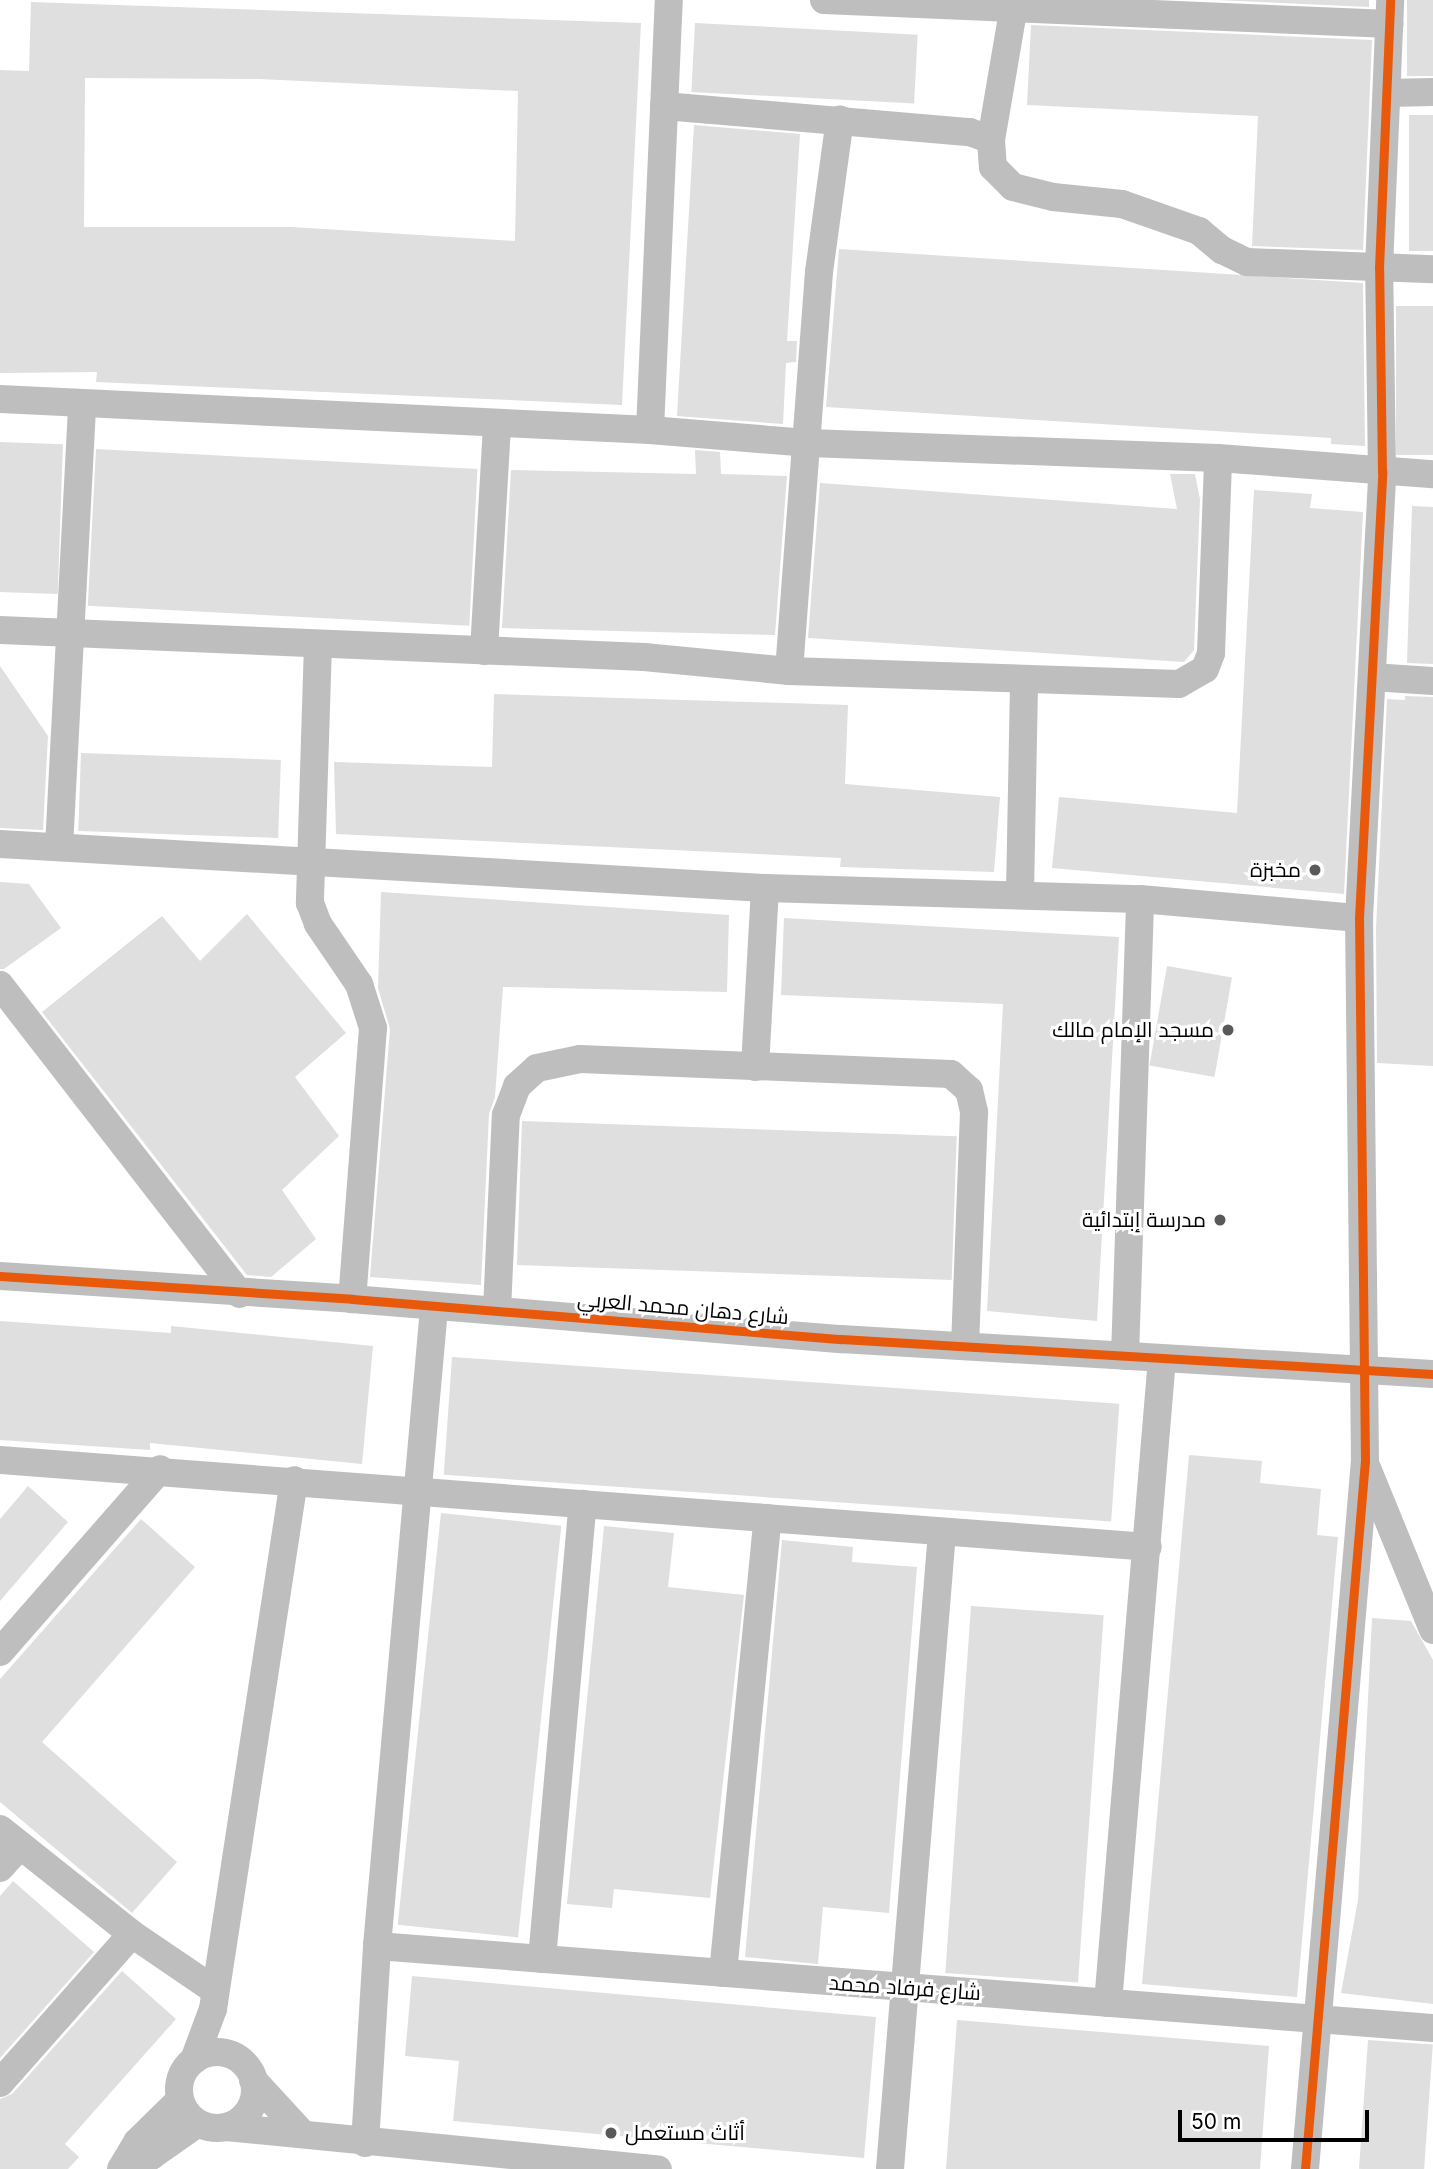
<!DOCTYPE html>
<html>
<head>
<meta charset="utf-8">
<style>
  body { margin:0 }
  #map { position:relative; width:1433px; height:2169px; overflow:hidden; background:#fff; font-family:Inter,Cairo,sans-serif }
  div>[style] { position:absolute }
  .building>* { inset:0; background:#dfdfdf; transform-origin:0 0 }
  .street>* { height:28px; margin:-14px; padding:0 14px; transform-origin:14px; border-radius:14px; background:#bebebe }
  .street>.ring { margin:-14px; padding:0; box-sizing:content-box; background:none; border:28px solid #bebebe; border-radius:50% }
  .cycleway>* { height:9px; margin:-4.5px; padding:0 4.5px; transform-origin:4.5px; border-radius:4.5px; background:#e8590c }
  .dots>* { width:19px; height:19px; translate:-50% -50%; box-sizing:border-box; border:4px solid #fff; border-radius:50% }
  span { translate:-50% -50%; white-space:nowrap; text-align:center; line-height:1.15; -webkit-text-stroke:6px #fff; paint-order:stroke }
  .poi-label { font-size:21px; color:#000 }
  .right { translate:-100% -50%; text-align:right }
  .left { translate:0 -50%; text-align:left }
  .street-label { font-size:21px; color:#000 }
  .scale { position:absolute; left:1178px; top:2110px; width:191px; height:32px; box-sizing:border-box; border:4px solid #000; border-top:0; padding-left:9px; font-size:21px; line-height:24px; white-space:nowrap; color:#000; -webkit-text-stroke:5px #fff; paint-order:stroke }
</style>
</head>
<body>
<div id="map">
  <div class="building">
    <div style="clip-path:polygon(1216px 0,1369px 0,1369px 7px)"></div>
    <div style="left:1407px;top:0;width:26px;height:76px"></div>
    <div style="clip-path:polygon(evenodd,31px 2px,641px 23px,622px 405px,96px 382px,97px 372px,0 373px,0 70px,29px 71px,31px 2px,85px 78px,259px 79px,518px 91px,515px 241px,292px 227px,84px 227px,85px 78px)"></div>
    <div style="left:695px;top:23px;width:223px;height:69px;rotate:3deg"></div>
    <div style="clip-path:polygon(1031px 25px,1372px 40px,1363px 250px,1252px 246px,1258px 116px,1027px 105px)"></div>
    <div style="left:1409px;top:115px;width:24px;height:136px"></div>
    <div style="clip-path:polygon(694px 125px,800px 134px,787px 341px,797px 341px,796px 362px,786px 363px,783px 424px,677px 416px)"></div>
    <div style="clip-path:polygon(839px 249px,1363px 283px,1365px 446px,1331px 444px,1331px 438px,826px 407px)"></div>
    <div style="left:1396px;top:306px;width:37px;height:149px"></div>
    <div style="left:0;top:442px;width:63px;height:150px;rotate:2deg"></div>
    <div style="left:96px;top:449px;width:382px;height:157px;rotate:3deg"></div>
    <div style="clip-path:polygon(695px 450px,720px 452px,721px 474px,787px 476px,775px 635px,502px 628px,511px 470px,696px 474px)"></div>
    <div style="clip-path:polygon(1170px 474px,1195px 474px,1200px 499px,1194px 650px,1184px 662px,808px 638px,820px 483px,1177px 509px)"></div>
    <div style="clip-path:polygon(1254px 490px,1312px 494px,1310px 508px,1363px 512px,1344px 894px,1052px 868px,1059px 797px,1237px 813px)"></div>
    <div style="clip-path:polygon(1412px 506px,1433px 507px,1433px 664px,1407px 663px)"></div>
    <div style="clip-path:polygon(0 666px,48px 736px,43px 830px,0 828px)"></div>
    <div style="clip-path:polygon(494px 694px,848px 705px,845px 784px,1000px 797px,994px 872px,840px 867px,841px 858px,336px 834px,334px 762px,492px 767px)"></div>
    <div style="clip-path:polygon(1405px 696px,1433px 697px,1433px 1066px,1377px 1063px,1376px 928px,1387px 699px,1405px 700px)"></div>
    <div style="left:81px;top:753px;width:200px;height:78px;rotate:2deg"></div>
    <div style="clip-path:polygon(0 882px,29px 884px,61px 928px,4px 969px,0 969px)"></div>
    <div style="clip-path:polygon(381px 892px,729px 915px,727px 992px,503px 987px,495px 1097px,489px 1114px,481px 1285px,370px 1277px,390px 1029px,378px 988px)"></div>
    <div style="clip-path:polygon(247px 914px,346px 1033px,295px 1077px,339px 1136px,282px 1190px,316px 1239px,271px 1277px,247px 1275px,42px 1012px,162px 916px,200px 961px)"></div>
    <div style="clip-path:polygon(784px 918px,1119px 937px,1097px 1321px,987px 1311px,1003px 1004px,781px 995px)"></div>
    <div style="left:1167px;top:966px;width:66px;height:101px;rotate:10deg"></div>
    <div style="left:522px;top:1121px;width:435px;height:144px;rotate:2deg"></div>
    <div style="clip-path:polygon(0 1321px,171px 1333px,171px 1326px,373px 1346px,362px 1464px,150px 1443px,150px 1450px,0 1440px)"></div>
    <div style="left:452px;top:1357px;width:669px;height:118px;rotate:4deg"></div>
    <div style="clip-path:polygon(1189px 1455px,1262px 1461px,1260px 1483px,1321px 1489px,1317px 1535px,1338px 1537px,1297px 1997px,1142px 1984px)"></div>
    <div style="clip-path:polygon(28px 1486px,68px 1522px,0 1601px,0 1519px)"></div>
    <div style="left:441px;top:1513px;width:121px;height:414px;rotate:6deg"></div>
    <div style="clip-path:polygon(141px 1519px,195px 1567px,42px 1742px,177px 1862px,132px 1913px,0 1802px,0 1679px)"></div>
    <div style="clip-path:polygon(604px 1526px,674px 1533px,668px 1587px,744px 1595px,710px 1898px,614px 1889px,612px 1908px,567px 1904px)"></div>
    <div style="clip-path:polygon(782px 1540px,853px 1547px,852px 1562px,917px 1567px,889px 1913px,823px 1907px,818px 1964px,745px 1957px)"></div>
    <div style="left:971px;top:1606px;width:133px;height:368px;rotate:4deg"></div>
    <div style="clip-path:polygon(1372px 1618px,1411px 1621px,1433px 1660px,1433px 2004px,1341px 1993px,1358px 1900px)"></div>
    <div style="clip-path:polygon(13px 1881px,94px 1952px,0 2058px,0 1896px)"></div>
    <div style="clip-path:polygon(122px 1971px,176px 2019px,65px 2144px,79px 2157px,68px 2169px,0 2169px,0 2099px,12px 2094px)"></div>
    <div style="clip-path:polygon(412px 1976px,876px 2017px,864px 2158px,453px 2121px,459px 2061px,405px 2056px)"></div>
    <div style="clip-path:polygon(957px 2020px,1269px 2046px,1260px 2169px,946px 2169px)"></div>
    <div style="left:1368px;top:2040px;width:65px;height:129px;rotate:4deg"></div>
  </div>
  <div class="street">
    <div style="left:824px;top:0;width:566px;rotate:2.43deg"></div>
    <div style="left:1387px;top:93px;width:46px;rotate:-1.2deg"></div>
    <div style="left:664px;top:106px;width:307px;rotate:4.9deg"></div>
    <div style="left:970px;top:132px;width:22px;rotate:21deg"></div>
    <div style="left:991px;top:140px;width:142px;rotate:-80.3deg"></div>
    <div style="left:991px;top:140px;width:27px;rotate:86deg"></div>
    <div style="left:993px;top:167px;width:28px;rotate:45deg"></div>
    <div style="left:1013px;top:187px;width:41px;rotate:14deg"></div>
    <div style="left:1053px;top:197px;width:69px;rotate:5.8deg"></div>
    <div style="left:1122px;top:204px;width:82px;rotate:19.3deg"></div>
    <div style="left:1199px;top:231px;width:30px;rotate:40deg"></div>
    <div style="left:1222px;top:250px;width:28px;rotate:26deg"></div>
    <div style="left:1247px;top:262px;width:186px;rotate:2.2deg"></div>
    <div style="left:0;top:399px;width:651px;rotate:2.73deg"></div>
    <div style="left:650px;top:430px;width:160px;rotate:4.7deg"></div>
    <div style="left:809px;top:443px;width:409px;rotate:2.1deg"></div>
    <div style="left:1218px;top:458px;width:216px;rotate:4.3deg"></div>
    <div style="left:650px;top:430px;width:430px;rotate:-87.5deg"></div>
    <div style="left:0;top:630px;width:645px;rotate:2.4deg"></div>
    <div style="left:644px;top:657px;width:146px;rotate:5.5deg"></div>
    <div style="left:789px;top:671px;width:390px;rotate:1.9deg"></div>
    <div style="left:1179px;top:684px;width:30px;rotate:-30deg"></div>
    <div style="left:1205px;top:669px;width:17px;rotate:-69deg"></div>
    <div style="left:1211px;top:653px;width:195px;rotate:-87.9deg"></div>
    <div style="left:318px;top:644px;width:259px;rotate:91.8deg"></div>
    <div style="left:310px;top:903px;width:22px;rotate:69deg"></div>
    <div style="left:318px;top:924px;width:73px;rotate:55.7deg"></div>
    <div style="left:359px;top:984px;width:46px;rotate:72.3deg"></div>
    <div style="left:373px;top:1028px;width:272px;rotate:94.4deg"></div>
    <div style="left:484px;top:651px;width:227px;rotate:-86.7deg"></div>
    <div style="left:789px;top:671px;width:400px;rotate:-85.7deg"></div>
    <div style="left:819px;top:272px;width:154px;rotate:-82.2deg"></div>
    <div style="left:1372px;top:677px;width:61px;rotate:3.8deg"></div>
    <div style="left:0;top:844px;width:766px;rotate:3.29deg"></div>
    <div style="left:765px;top:888px;width:375px;rotate:1.7deg"></div>
    <div style="left:1140px;top:899px;width:220px;rotate:5deg"></div>
    <div style="left:59px;top:847px;width:443px;rotate:-87deg"></div>
    <div style="left:1020px;top:893px;width:212px;rotate:-88.9deg"></div>
    <div style="left:0;top:985px;width:391px;rotate:52.2deg"></div>
    <div style="left:755px;top:1067px;width:179px;rotate:-86.8deg"></div>
    <div style="left:0;top:1276px;width:353px;rotate:3.7deg"></div>
    <div style="left:352px;top:1299px;width:491px;rotate:4.7deg"></div>
    <div style="left:841px;top:1339px;width:593px;rotate:3.38deg"></div>
    <div style="left:497px;top:1310px;width:195px;rotate:-87.4deg"></div>
    <div style="left:506px;top:1115px;width:31px;rotate:-69deg"></div>
    <div style="left:517px;top:1086px;width:27px;rotate:-42deg"></div>
    <div style="left:537px;top:1068px;width:44px;rotate:-11.8deg"></div>
    <div style="left:580px;top:1059px;width:371px;rotate:2.3deg"></div>
    <div style="left:951px;top:1074px;width:24px;rotate:42deg"></div>
    <div style="left:969px;top:1090px;width:23px;rotate:77deg"></div>
    <div style="left:974px;top:1112px;width:232px;rotate:92.2deg"></div>
    <div style="left:1125px;top:1356px;width:457px;rotate:-88.1deg"></div>
    <div style="left:0;top:1460px;width:1151px;rotate:4.33deg"></div>
    <div style="left:1367px;top:1468px;width:175px;rotate:67.8deg"></div>
    <div style="left:0;top:1652px;width:243px;rotate:-48.8deg"></div>
    <div style="left:0;top:1829px;width:169px;rotate:38.5deg"></div>
    <div style="left:132px;top:1934px;width:98px;rotate:34.2deg"></div>
    <div style="left:0;top:1868px;width:30px;rotate:-48deg"></div>
    <div style="left:377px;top:1946px;width:1059px;rotate:4.44deg"></div>
    <div style="left:542px;top:1959px;width:457px;rotate:-84.9deg"></div>
    <div style="left:723px;top:1973px;width:457px;rotate:-84.4deg"></div>
    <div style="left:1108px;top:2003px;width:646px;rotate:-85.21deg"></div>
    <div class="ring" style="left:179px;top:2052px;width:48px;height:48px"></div>
    <div style="left:194px;top:2060px;width:54px;rotate:-69.6deg"></div>
    <div style="left:213px;top:2009px;width:535px;rotate:-81.29deg"></div>
    <div style="left:253px;top:2080px;width:71px;rotate:47.3deg"></div>
    <div style="left:0;top:2083px;width:199px;rotate:-48.5deg"></div>
    <div style="left:226px;top:2127px;width:434px;rotate:5.6deg"></div>
    <div style="left:365px;top:2143px;width:197px;rotate:-86.5deg"></div>
    <div style="left:377px;top:1946px;width:641px;rotate:-84.89deg"></div>
    <div style="left:124px;top:2166px;width:29px;rotate:-20deg"></div>
    <div style="left:151px;top:2156px;width:57px;rotate:-35.1deg"></div>
    <div style="left:121px;top:2169px;width:31px;rotate:-59deg"></div>
    <div style="left:137px;top:2142px;width:60px;rotate:-44.3deg"></div>
    <div style="left:890px;top:2169px;width:639px;rotate:-85.33deg"></div>
    <div style="left:1305px;top:2169px;width:711px;rotate:-85.16deg"></div>
    <div style="left:1365px;top:1461px;width:543px;rotate:-90.63deg"></div>
    <div style="left:1359px;top:918px;width:447px;rotate:-87deg"></div>
    <div style="left:1382px;top:472px;width:204px;rotate:-90.8deg"></div>
    <div style="left:1379px;top:268px;width:268px;rotate:-87.6deg"></div>
  </div>
  <div class="cycleway">
    <div style="left:0;top:1276px;width:353px;rotate:3.7deg"></div>
    <div style="left:352px;top:1299px;width:491px;rotate:4.7deg"></div>
    <div style="left:841px;top:1339px;width:593px;rotate:3.38deg"></div>
    <div style="left:1305px;top:2169px;width:711px;rotate:-85.16deg"></div>
    <div style="left:1365px;top:1461px;width:543px;rotate:-90.63deg"></div>
    <div style="left:1359px;top:918px;width:447px;rotate:-87deg"></div>
    <div style="left:1382px;top:472px;width:204px;rotate:-90.8deg"></div>
    <div style="left:1379px;top:268px;width:268px;rotate:-87.6deg"></div>
  </div>
  <div class="dots">
    <div style="left:1315px;top:870px;background:#595959"></div>
    <div style="left:1228px;top:1030px;background:#595959"></div>
    <div style="left:1220px;top:1220px;background:#595959"></div>
    <div style="left:611px;top:2133px;background:#595959"></div>
  </div>
  <div class="poi-label">
    <span class="right" style="left:1301px;top:870px">مخبزة</span>
    <span class="right" style="left:1214px;top:1030px">مسجد الإمام مالك</span>
    <span class="right" style="left:1206px;top:1220px">مدرسة إبتدائية</span>
    <span class="left" style="left:625px;top:2133px">أثاث مستعمل</span>
  </div>
  <div class="street-label">
    <span style="left:683px;top:1308px;rotate:5deg">شارع دهان محمد العربي</span>
    <span style="left:905px;top:1988px;rotate:4deg">شارع فرفاد محمد</span>
  </div>
  <div class="scale">50 m</div>
</div>
</body>
</html>
